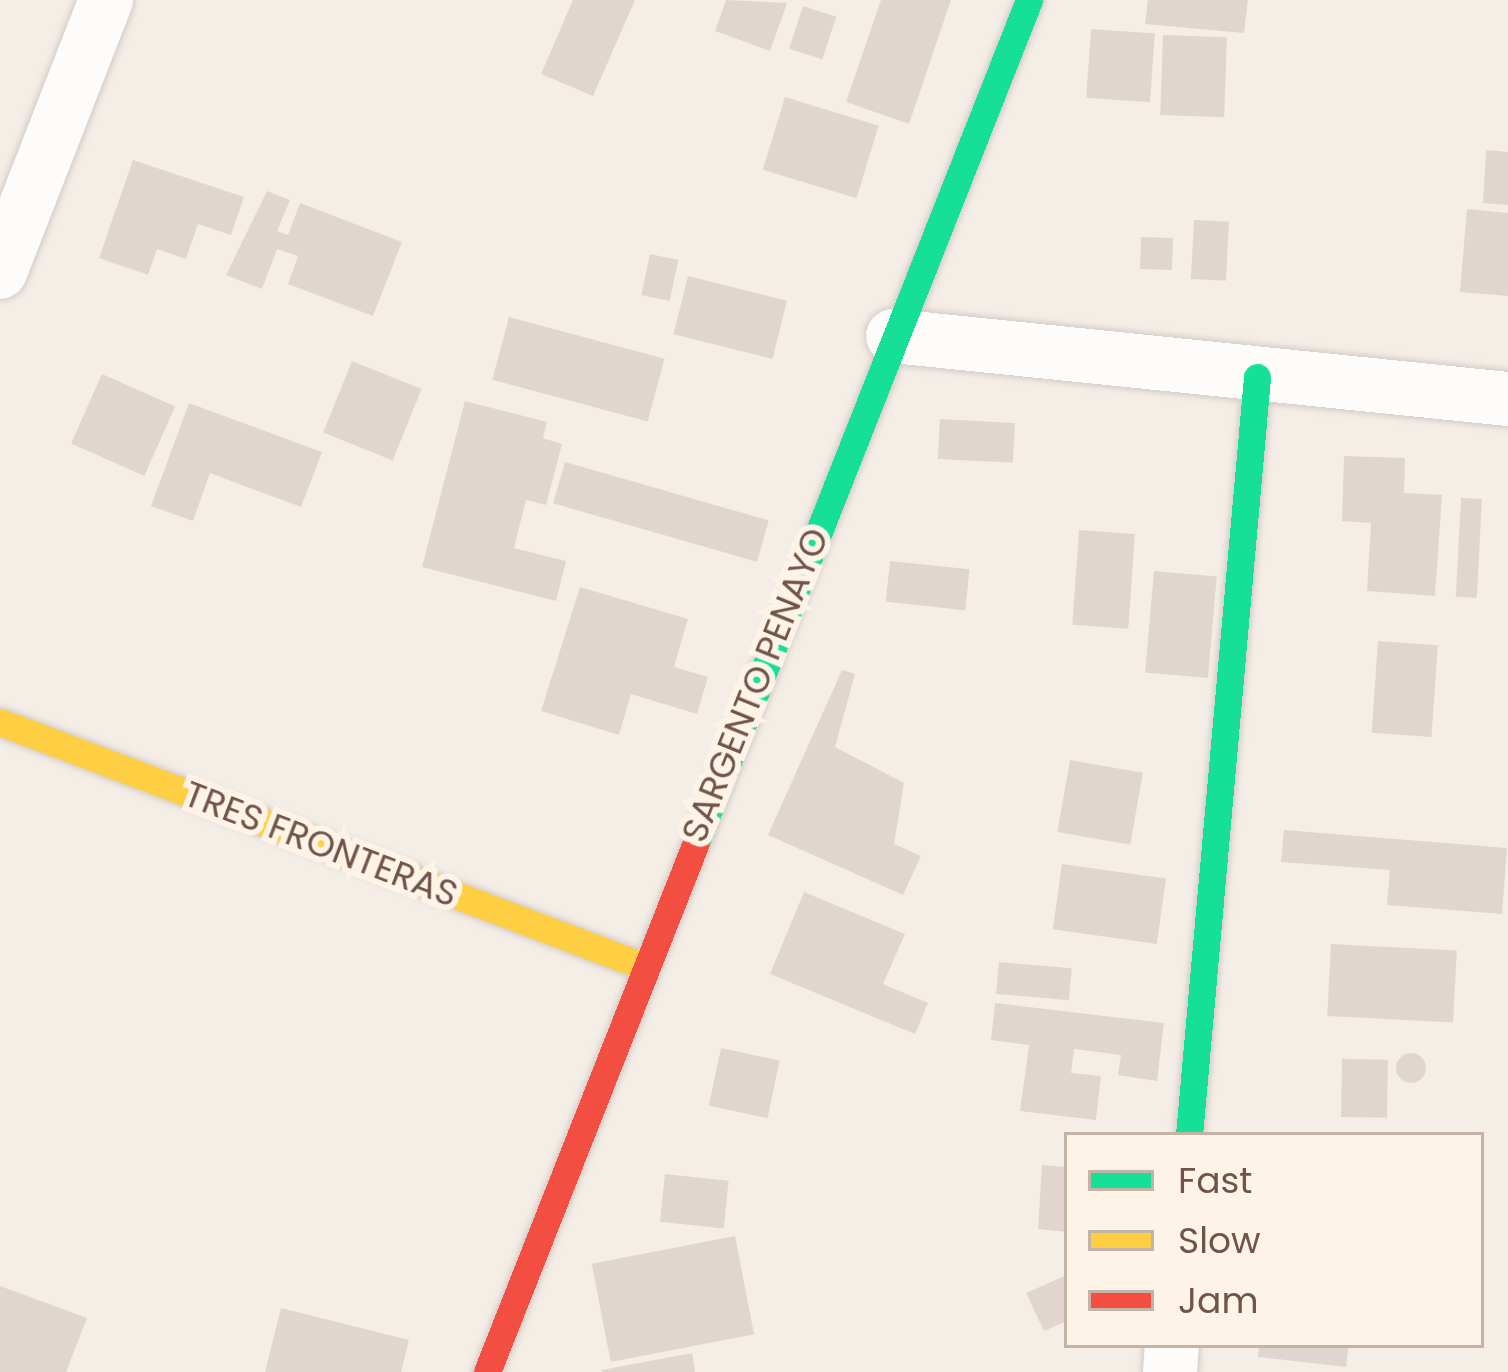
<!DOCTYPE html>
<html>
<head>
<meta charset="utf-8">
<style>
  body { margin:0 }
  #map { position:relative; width:1508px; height:1372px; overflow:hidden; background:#f5eee7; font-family:Poppins,sans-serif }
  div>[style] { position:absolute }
  .building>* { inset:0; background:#e1d6cf; transform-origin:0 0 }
  .round { border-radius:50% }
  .roads { filter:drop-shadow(0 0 3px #d3cbc6) drop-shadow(0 0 3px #d3cbc6) }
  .street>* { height:54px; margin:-27px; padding:0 27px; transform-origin:27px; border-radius:27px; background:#fefcfb }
  .fast>* { height:27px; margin:-13.5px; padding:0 13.5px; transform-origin:13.5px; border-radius:13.5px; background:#16e098 }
  .slow>* { height:27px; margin:-13.5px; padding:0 13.5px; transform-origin:13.5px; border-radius:13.5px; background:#ffcf43 }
  .jam>* { height:27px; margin:-13.5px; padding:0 13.5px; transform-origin:13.5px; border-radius:13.5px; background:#f24e42 }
  span { translate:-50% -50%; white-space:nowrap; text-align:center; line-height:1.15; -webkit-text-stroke:12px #fef3e7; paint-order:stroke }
  .street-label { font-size:36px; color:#70544a }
  .legend { position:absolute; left:1064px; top:1132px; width:420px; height:216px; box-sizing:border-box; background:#fef3e7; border:3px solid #c5b3a8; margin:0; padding:15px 21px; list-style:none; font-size:36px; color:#70544a }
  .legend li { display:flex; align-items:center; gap:24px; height:60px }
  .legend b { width:60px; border:3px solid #c5b3a8 }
</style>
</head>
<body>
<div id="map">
  <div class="building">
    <div style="clip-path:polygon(573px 0,635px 0,593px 96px,541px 74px)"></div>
    <div style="clip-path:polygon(726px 0,787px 3px,770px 51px,715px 31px)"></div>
    <div style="clip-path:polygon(881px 0,951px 0,909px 124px,846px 102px)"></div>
    <div style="clip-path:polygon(1148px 0,1248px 0,1244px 33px,1145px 24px)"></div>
    <div style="left:803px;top:6px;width:35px;height:45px;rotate:18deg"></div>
    <div style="left:1091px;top:29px;width:64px;height:69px;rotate:4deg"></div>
    <div style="left:1163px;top:35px;width:64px;height:80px;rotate:2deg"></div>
    <div style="left:785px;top:97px;width:98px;height:76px;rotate:17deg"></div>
    <div style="clip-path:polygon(1486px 150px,1508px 152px,1508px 205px,1483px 203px)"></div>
    <div style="clip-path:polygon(133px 160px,244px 197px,231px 235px,198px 224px,186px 259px,157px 249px,148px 275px,99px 258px)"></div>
    <div style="clip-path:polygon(267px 191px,290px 200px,277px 231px,288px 235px,300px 203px,402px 242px,373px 316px,288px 284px,298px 256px,277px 249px,262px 289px,226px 275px)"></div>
    <div style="clip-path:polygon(1467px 209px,1508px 213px,1508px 296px,1460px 292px)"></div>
    <div style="left:1194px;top:220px;width:35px;height:59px;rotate:3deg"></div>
    <div style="left:1141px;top:237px;width:32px;height:32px;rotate:2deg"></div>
    <div style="left:650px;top:254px;width:29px;height:42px;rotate:12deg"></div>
    <div style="left:688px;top:276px;width:102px;height:60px;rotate:14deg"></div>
    <div style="left:509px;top:317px;width:161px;height:65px;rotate:15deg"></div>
    <div style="left:352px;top:361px;width:75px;height:77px;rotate:22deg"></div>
    <div style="left:102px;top:374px;width:80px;height:76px;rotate:24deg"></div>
    <div style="clip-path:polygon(465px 401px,547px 422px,543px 438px,562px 444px,546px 505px,526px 500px,514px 548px,566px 561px,556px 601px,422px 567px)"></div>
    <div style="clip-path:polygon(189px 403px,322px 452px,301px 507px,210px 473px,193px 521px,151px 506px)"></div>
    <div style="left:940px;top:419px;width:75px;height:40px;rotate:3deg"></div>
    <div style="clip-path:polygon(1344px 456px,1405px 458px,1404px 493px,1442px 495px,1435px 596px,1367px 591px,1371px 523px,1342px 521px)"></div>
    <div style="left:565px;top:462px;width:212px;height:43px;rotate:16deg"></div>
    <div style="left:1461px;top:498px;width:21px;height:99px;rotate:3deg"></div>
    <div style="left:1079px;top:530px;width:56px;height:95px;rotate:4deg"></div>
    <div style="left:890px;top:561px;width:80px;height:41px;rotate:6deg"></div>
    <div style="left:1154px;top:571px;width:63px;height:102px;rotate:5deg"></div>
    <div style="clip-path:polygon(580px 587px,688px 619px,674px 667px,708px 677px,697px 714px,631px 694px,619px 735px,541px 711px)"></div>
    <div style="left:1378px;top:641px;width:60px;height:92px;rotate:4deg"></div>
    <div style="clip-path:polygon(842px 670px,855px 674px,835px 747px,904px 783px,894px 844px,921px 856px,903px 895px,768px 835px)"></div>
    <div style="left:1070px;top:760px;width:74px;height:73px;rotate:10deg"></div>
    <div style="clip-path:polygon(1284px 830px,1507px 848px,1502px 914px,1387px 905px,1390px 870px,1281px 862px)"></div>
    <div style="left:1062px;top:864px;width:105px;height:66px;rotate:8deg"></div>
    <div style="clip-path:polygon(804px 892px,905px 934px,883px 984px,928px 1003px,915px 1034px,770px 974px)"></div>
    <div style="left:1331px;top:944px;width:126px;height:72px;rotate:3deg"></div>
    <div style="left:999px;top:962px;width:73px;height:32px;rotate:5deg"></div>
    <div style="clip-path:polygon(995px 1003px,1164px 1023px,1157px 1081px,1118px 1075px,1121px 1055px,1074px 1049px,1071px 1073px,1101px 1076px,1096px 1120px,1020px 1111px,1029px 1045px,991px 1040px)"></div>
    <div style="left:721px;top:1048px;width:60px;height:59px;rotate:12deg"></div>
    <div class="round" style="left:1396px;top:1053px;width:30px;height:30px"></div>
    <div style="left:1342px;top:1059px;width:46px;height:58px;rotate:1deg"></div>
    <div style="clip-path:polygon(1042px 1165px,1067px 1167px,1067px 1232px,1038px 1229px)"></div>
    <div style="left:665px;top:1174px;width:64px;height:48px;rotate:6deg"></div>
    <div style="left:735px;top:1236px;width:100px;height:146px;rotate:79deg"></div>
    <div style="clip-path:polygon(1067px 1275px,1067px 1321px,1044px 1331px,1026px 1293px)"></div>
    <div style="clip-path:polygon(0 1286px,87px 1318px,66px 1372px,0 1372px)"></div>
    <div style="clip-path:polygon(281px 1308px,409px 1340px,401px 1372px,265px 1372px)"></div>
    <div style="clip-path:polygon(1259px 1345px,1349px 1345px,1346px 1367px,1258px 1357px)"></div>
    <div style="clip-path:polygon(692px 1353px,695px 1372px,602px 1372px,602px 1370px)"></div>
  </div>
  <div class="roads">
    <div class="street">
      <div style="left:0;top:272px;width:292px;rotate:-68.7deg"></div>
      <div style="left:893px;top:336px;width:618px;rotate:5.85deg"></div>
      <div style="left:1170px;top:1372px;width:27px;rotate:-86deg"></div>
    </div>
    <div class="fast">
      <div style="left:695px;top:845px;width:909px;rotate:-68.43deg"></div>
      <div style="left:1189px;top:1135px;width:761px;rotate:-84.87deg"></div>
    </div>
    <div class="slow">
      <div style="left:0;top:722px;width:688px;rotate:20.78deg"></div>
    </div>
    <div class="jam">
      <div style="left:487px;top:1372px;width:567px;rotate:-68.46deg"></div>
    </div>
  </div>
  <div class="street-label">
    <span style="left:755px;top:685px;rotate:-68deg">SARGENTO PENAYO</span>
    <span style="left:321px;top:844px;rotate:21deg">TRES FRONTERAS</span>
  </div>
  <ul class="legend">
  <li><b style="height:15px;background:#16e098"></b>Fast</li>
  <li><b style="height:15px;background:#ffcf43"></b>Slow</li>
  <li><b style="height:15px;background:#f24e42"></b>Jam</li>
  </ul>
</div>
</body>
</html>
